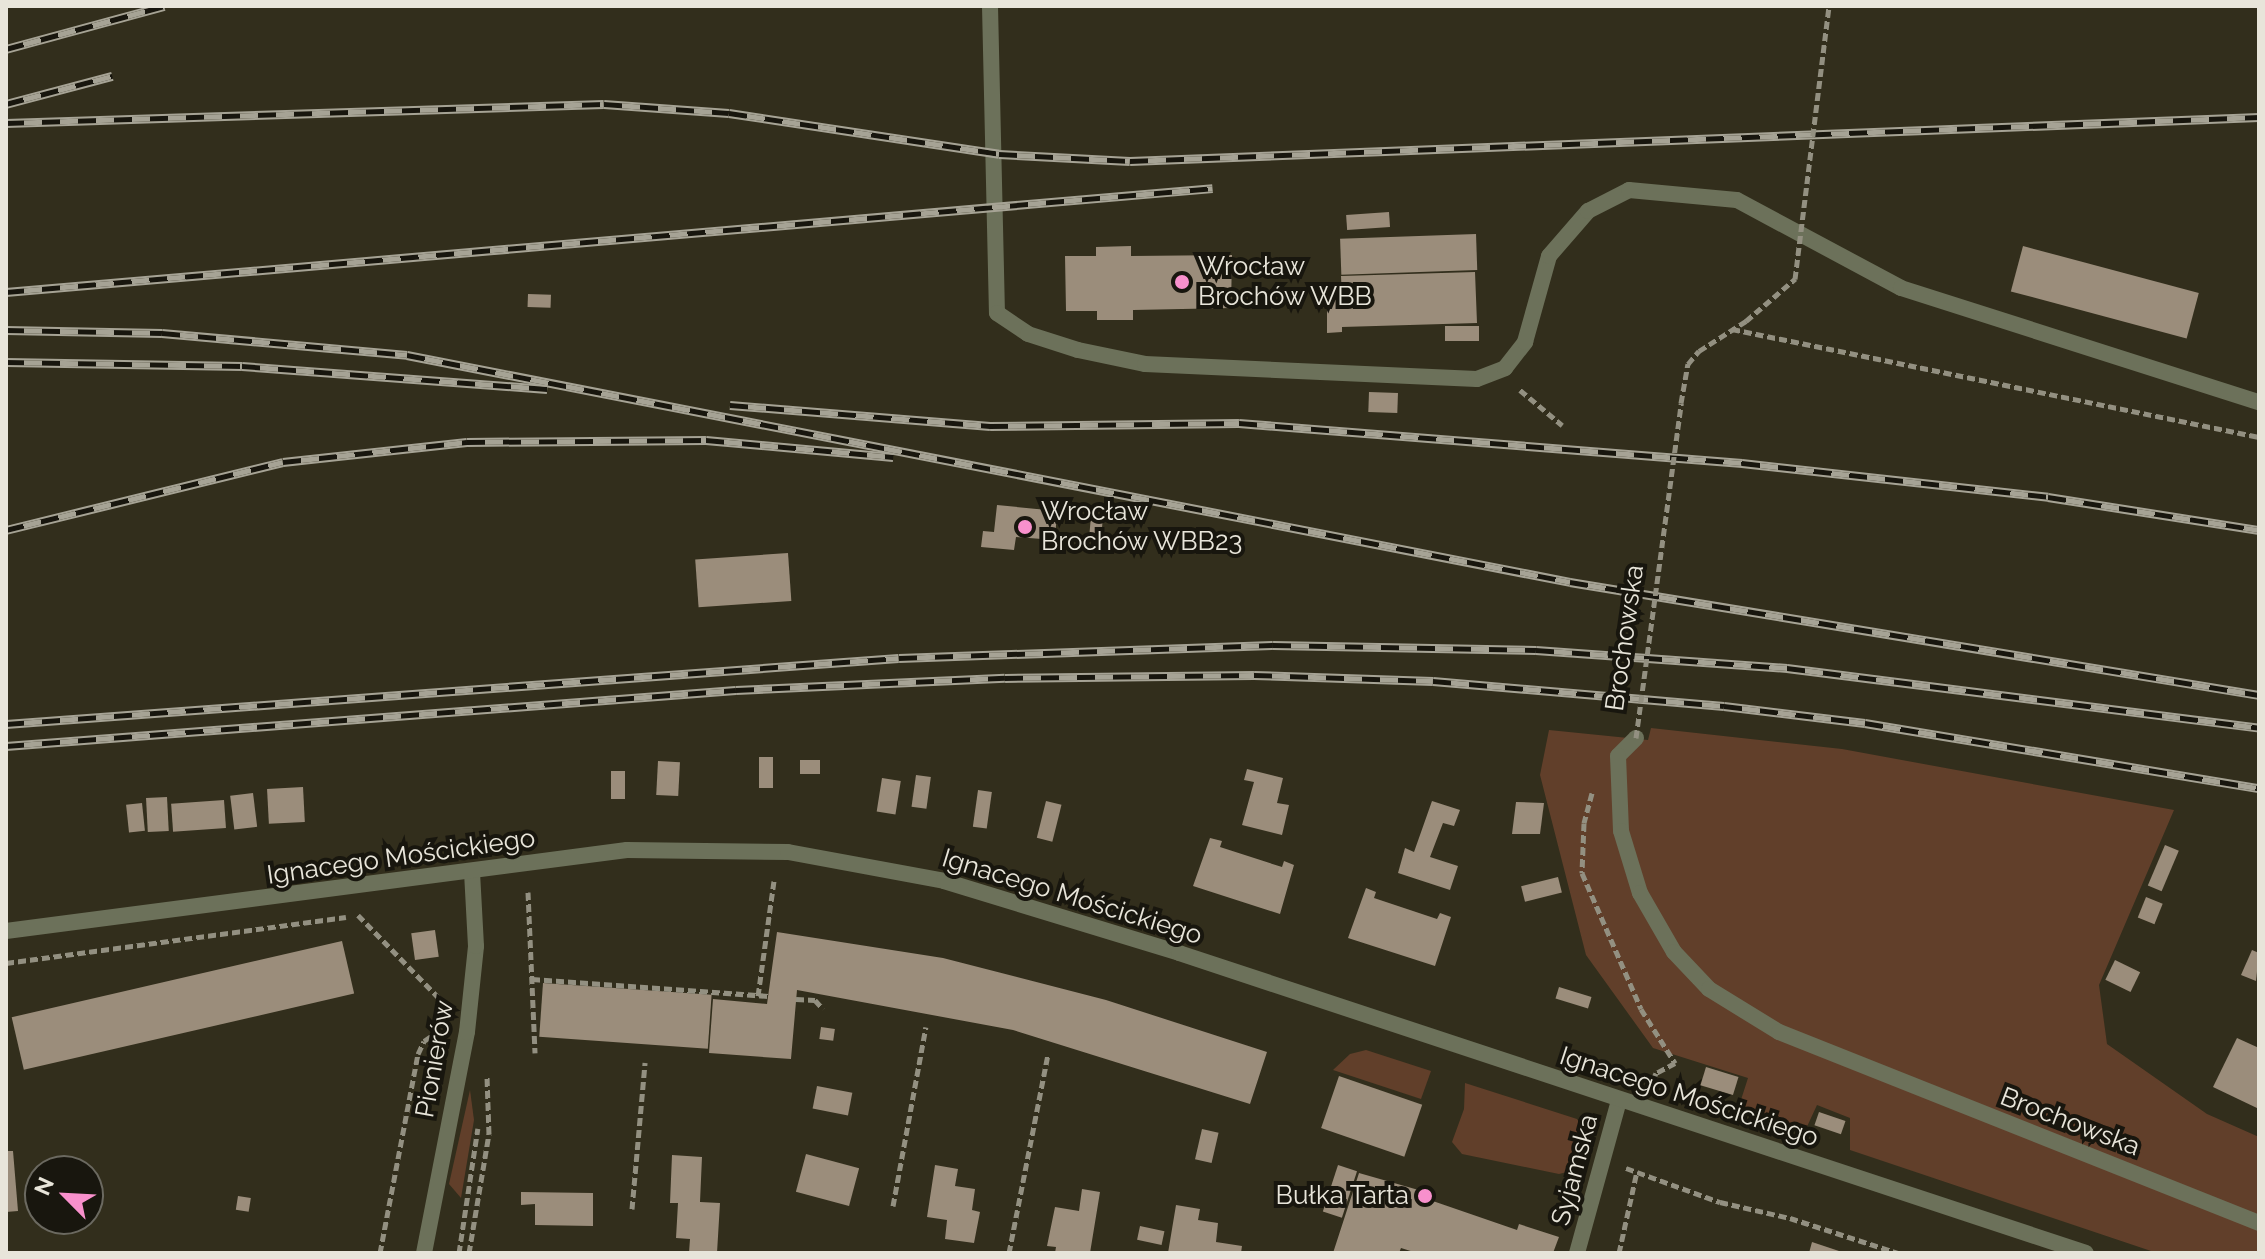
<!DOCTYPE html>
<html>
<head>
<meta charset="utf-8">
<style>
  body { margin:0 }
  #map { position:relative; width:2265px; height:1259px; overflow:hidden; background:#322e1c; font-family:Raleway,sans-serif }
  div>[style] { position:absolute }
  .green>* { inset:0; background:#613f2a }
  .building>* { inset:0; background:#9b8d7b; transform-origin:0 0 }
  .path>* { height:5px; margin-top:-2.5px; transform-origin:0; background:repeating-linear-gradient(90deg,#939081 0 8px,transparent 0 12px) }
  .service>* { height:16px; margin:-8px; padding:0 8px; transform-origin:8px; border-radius:8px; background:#6c715a }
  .minor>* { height:16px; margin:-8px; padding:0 8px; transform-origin:8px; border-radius:8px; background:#6c715a }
  .tertiary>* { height:16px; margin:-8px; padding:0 8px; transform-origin:8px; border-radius:8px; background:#6c715a }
  .rail>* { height:9px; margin-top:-4.5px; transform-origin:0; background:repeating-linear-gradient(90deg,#18160e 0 18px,#a6a395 0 36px); box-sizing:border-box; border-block:2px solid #a6a395 }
  .path-bridge>* { height:5px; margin-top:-2.5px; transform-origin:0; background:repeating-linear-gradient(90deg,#939081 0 8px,transparent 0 12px) }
  .dots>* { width:22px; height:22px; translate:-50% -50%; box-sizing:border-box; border:4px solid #18160e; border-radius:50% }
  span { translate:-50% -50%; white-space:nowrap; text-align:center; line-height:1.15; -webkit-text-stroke:8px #18160e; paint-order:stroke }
  .poi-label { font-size:26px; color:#e8e5da }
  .left { translate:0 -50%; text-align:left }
  .right { translate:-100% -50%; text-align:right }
  .street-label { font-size:26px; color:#e8e5da }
  .frame { position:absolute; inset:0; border:8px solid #e8e5da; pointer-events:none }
  .north { position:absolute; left:24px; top:1155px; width:80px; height:80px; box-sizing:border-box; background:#18160e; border:2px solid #6b6960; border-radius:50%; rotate:294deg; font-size:22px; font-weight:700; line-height:32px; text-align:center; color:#e8e5da }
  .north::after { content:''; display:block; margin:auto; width:28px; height:36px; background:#f890cc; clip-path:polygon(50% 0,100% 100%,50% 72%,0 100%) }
</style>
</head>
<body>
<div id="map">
  <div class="green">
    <div style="clip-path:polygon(1651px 728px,1842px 749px,2174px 810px,2099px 985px,2107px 1044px,2207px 1114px,2259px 1137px,2259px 1253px,2157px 1253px,1850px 1150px,1850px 1118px,1817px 1105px,1805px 1131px,1739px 1106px,1748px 1078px,1653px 1048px,1586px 955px,1540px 775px,1549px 730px,1648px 740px)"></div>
    <div style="clip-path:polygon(1366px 1050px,1431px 1071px,1421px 1099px,1333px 1070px,1350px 1054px)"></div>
    <div style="clip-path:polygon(1465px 1083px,1577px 1119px,1583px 1128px,1575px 1170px,1559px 1174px,1462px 1154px,1452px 1142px,1464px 1109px)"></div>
    <div style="clip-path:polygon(470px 1090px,474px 1120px,461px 1198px,449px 1184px)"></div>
  </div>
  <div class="building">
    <div style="left:1389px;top:212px;width:15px;height:43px;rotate:86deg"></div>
    <div style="left:1476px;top:234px;width:36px;height:136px;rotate:88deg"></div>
    <div style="clip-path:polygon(1131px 246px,1131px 256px,1232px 255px,1231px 308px,1133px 310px,1133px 320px,1097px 320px,1097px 311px,1066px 311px,1065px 256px,1096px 256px,1096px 247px)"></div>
    <div style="left:2023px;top:246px;width:182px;height:47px;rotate:15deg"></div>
    <div style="clip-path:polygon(1475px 272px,1477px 323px,1342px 327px,1342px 332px,1327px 333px,1327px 300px,1342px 300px,1341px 276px)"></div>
    <div style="left:528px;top:294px;width:23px;height:13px;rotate:2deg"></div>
    <div style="left:1479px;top:326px;width:15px;height:34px;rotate:90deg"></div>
    <div style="left:1369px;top:392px;width:29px;height:20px;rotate:2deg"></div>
    <div style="clip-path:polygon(997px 505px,1057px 511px,1055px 540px,1016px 537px,1014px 550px,981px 547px,983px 531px,994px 532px)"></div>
    <div style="left:1091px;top:516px;width:12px;height:20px;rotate:5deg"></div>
    <div style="left:788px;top:553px;width:48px;height:93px;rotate:86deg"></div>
    <div style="left:759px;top:757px;width:14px;height:31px"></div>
    <div style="left:800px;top:760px;width:20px;height:14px"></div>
    <div style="left:658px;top:761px;width:22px;height:34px;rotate:3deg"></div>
    <div style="clip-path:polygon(1247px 769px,1283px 778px,1277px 803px,1289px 805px,1282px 835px,1242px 825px,1254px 782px,1244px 780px)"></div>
    <div style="left:611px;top:771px;width:14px;height:28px"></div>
    <div style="left:916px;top:775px;width:15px;height:32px;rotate:8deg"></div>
    <div style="left:882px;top:778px;width:19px;height:34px;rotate:9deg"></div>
    <div style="left:303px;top:787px;width:35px;height:36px;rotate:87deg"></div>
    <div style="left:978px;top:790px;width:14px;height:37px;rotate:8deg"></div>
    <div style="left:253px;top:793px;width:34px;height:23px;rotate:83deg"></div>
    <div style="left:167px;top:797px;width:34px;height:21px;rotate:87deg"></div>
    <div style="left:224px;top:800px;width:28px;height:53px;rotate:86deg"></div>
    <div style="left:1046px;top:801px;width:16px;height:38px;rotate:14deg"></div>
    <div style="clip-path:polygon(1432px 801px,1460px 810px,1454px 826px,1443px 823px,1430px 857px,1458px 866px,1450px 890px,1398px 873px,1405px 848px,1414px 852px)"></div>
    <div style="clip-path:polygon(1516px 802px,1544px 803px,1540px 834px,1512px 834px)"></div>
    <div style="left:142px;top:803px;width:28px;height:16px;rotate:84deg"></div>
    <div style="clip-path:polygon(1210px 838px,1222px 841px,1220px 847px,1282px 867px,1284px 861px,1294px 865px,1280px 914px,1193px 886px)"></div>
    <div style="left:2165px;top:845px;width:15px;height:44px;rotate:23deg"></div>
    <div style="left:1558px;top:877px;width:16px;height:38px;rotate:76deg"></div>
    <div style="clip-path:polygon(1366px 888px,1376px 892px,1374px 898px,1437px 919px,1440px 913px,1451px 917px,1435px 966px,1348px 938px)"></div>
    <div style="left:2146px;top:897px;width:18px;height:22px;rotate:22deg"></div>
    <div style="left:435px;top:930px;width:27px;height:24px;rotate:82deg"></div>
    <div style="clip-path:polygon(777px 932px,943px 958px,1106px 1000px,1267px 1052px,1250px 1104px,1013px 1030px,797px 990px,791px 1059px,709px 1053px,713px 999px,767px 1004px)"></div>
    <div style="left:342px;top:941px;width:54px;height:339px;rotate:77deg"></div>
    <div style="clip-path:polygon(2252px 950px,2259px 953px,2256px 981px,2241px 975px)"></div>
    <div style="left:2115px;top:960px;width:28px;height:22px;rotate:26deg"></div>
    <div style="left:543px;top:983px;width:169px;height:54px;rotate:4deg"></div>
    <div style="left:1559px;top:987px;width:34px;height:12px;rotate:17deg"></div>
    <div style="left:821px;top:1027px;width:14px;height:12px;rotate:8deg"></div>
    <div style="clip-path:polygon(2237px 1038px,2259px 1048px,2259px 1109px,2213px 1087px)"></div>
    <div style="left:1706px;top:1067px;width:34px;height:19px;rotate:17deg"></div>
    <div style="left:1339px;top:1076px;width:88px;height:55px;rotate:19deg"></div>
    <div style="left:817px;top:1086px;width:36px;height:23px;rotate:11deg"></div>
    <div style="left:1819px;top:1112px;width:28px;height:14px;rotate:19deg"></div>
    <div style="left:1202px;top:1129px;width:17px;height:31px;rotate:13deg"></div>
    <div style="clip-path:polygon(6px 1151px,13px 1151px,18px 1211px,6px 1212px)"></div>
    <div style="left:806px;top:1154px;width:55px;height:39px;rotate:15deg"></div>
    <div style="clip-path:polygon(672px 1155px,702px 1157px,700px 1202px,720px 1203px,717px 1253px,689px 1253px,690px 1239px,676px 1238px,678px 1203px,670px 1203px)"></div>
    <div style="clip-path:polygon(935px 1165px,958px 1169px,955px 1186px,975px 1189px,972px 1210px,980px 1212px,974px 1243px,945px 1239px,947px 1220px,927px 1217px)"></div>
    <div style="left:1338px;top:1165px;width:20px;height:49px;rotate:18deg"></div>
    <div style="clip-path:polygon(1359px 1173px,1429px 1193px,1427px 1199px,1517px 1230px,1519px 1224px,1559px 1237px,1553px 1253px,1417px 1253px,1401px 1248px,1399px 1253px,1333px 1253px)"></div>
    <div style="clip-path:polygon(1082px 1189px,1100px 1192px,1090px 1253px,1055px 1253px,1056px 1247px,1047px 1246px,1055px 1207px,1079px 1211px)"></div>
    <div style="clip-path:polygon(521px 1192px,593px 1193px,593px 1226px,535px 1225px,535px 1204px,521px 1205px)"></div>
    <div style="left:238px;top:1196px;width:13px;height:14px;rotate:9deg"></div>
    <div style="clip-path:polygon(1176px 1205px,1200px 1209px,1198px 1220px,1218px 1223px,1216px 1242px,1242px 1246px,1241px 1253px,1168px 1253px)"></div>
    <div style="left:1140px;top:1226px;width:25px;height:14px;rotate:12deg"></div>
    <div style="clip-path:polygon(1812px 1242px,1842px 1252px,1842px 1253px,1809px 1253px)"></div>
  </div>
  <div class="path">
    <div style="left:1732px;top:329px;width:538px;rotate:11.58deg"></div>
    <div style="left:1520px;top:390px;width:55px;rotate:39.8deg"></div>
    <div style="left:1681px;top:403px;width:40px;rotate:-80deg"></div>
    <div style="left:1688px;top:364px;width:17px;rotate:-50deg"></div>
    <div style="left:1699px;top:351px;width:56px;rotate:-32.6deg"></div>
    <div style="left:1592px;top:793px;width:31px;rotate:105deg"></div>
    <div style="left:1584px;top:823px;width:50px;rotate:92.3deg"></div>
    <div style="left:1582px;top:873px;width:148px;rotate:66.5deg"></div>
    <div style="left:1641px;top:1009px;width:64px;rotate:57.8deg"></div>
    <div style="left:1675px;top:1063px;width:21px;rotate:152deg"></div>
    <div style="left:1656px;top:1073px;width:10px;rotate:114deg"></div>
    <div style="left:528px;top:892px;width:161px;rotate:87.5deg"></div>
    <div style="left:358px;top:915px;width:116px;rotate:45.7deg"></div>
    <div style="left:439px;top:998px;width:16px;rotate:90deg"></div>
    <div style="left:6px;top:963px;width:343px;rotate:-7.7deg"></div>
    <div style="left:532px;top:979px;width:237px;rotate:4.1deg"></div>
    <div style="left:758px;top:996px;width:116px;rotate:-82.1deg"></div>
    <div style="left:796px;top:999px;width:19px;rotate:3deg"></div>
    <div style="left:815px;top:1000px;width:12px;rotate:48deg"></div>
    <div style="left:1626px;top:1168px;width:100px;rotate:19.9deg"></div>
    <div style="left:1720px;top:1202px;width:72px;rotate:12.9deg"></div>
    <div style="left:1790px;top:1218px;width:114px;rotate:18deg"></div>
    <div style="left:893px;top:1206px;width:182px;rotate:-79.6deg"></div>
    <div style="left:632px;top:1209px;width:147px;rotate:-84.9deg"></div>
    <div style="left:380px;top:1253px;width:203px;rotate:-79.2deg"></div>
    <div style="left:418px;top:1054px;width:14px;rotate:-65deg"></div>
    <div style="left:424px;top:1041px;width:18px;rotate:-34deg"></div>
    <div style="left:459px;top:1253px;width:126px;rotate:-81.4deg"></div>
    <div style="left:469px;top:1253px;width:121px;rotate:-80.5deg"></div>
    <div style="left:489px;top:1134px;width:58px;rotate:-92deg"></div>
    <div style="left:1009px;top:1253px;width:203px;rotate:-78.9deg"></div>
    <div style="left:1619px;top:1253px;width:84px;rotate:-77.6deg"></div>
  </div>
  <div class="service">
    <div style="left:990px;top:6px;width:307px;rotate:88.7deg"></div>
    <div style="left:997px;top:313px;width:37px;rotate:34deg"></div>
    <div style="left:1028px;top:334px;width:52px;rotate:17.7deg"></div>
    <div style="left:1078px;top:350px;width:68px;rotate:11.8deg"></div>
    <div style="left:1145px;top:364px;width:332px;rotate:2.6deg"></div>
    <div style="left:1477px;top:379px;width:30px;rotate:-21deg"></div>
    <div style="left:1505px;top:368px;width:33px;rotate:-52deg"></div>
    <div style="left:1525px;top:342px;width:89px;rotate:-74.4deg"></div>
    <div style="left:1549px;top:256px;width:60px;rotate:-49.1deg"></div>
    <div style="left:1588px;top:211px;width:46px;rotate:-27.1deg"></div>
    <div style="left:1629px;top:190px;width:108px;rotate:5.3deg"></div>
    <div style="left:1737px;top:200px;width:186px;rotate:28.2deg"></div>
    <div style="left:1901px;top:288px;width:376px;rotate:17.7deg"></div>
    <div style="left:1636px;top:738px;width:25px;rotate:135deg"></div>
    <div style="left:1618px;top:756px;width:75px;rotate:87.7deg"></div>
    <div style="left:1621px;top:831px;width:65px;rotate:73deg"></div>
    <div style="left:1640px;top:893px;width:68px;rotate:60deg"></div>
    <div style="left:1674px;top:952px;width:51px;rotate:46.6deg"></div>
    <div style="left:1709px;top:989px;width:82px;rotate:31.6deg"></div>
    <div style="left:1779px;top:1032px;width:517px;rotate:21.7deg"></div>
  </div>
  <div class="minor">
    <div style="left:424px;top:1253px;width:225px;rotate:-79deg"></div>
    <div style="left:467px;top:1032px;width:86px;rotate:-84deg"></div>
    <div style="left:476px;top:946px;width:75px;rotate:-93.1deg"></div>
    <div style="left:1577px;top:1253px;width:159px;rotate:-74.6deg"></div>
  </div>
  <div class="tertiary">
    <div style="left:6px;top:931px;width:626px;rotate:-7.43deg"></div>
    <div style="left:627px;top:850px;width:161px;rotate:0.7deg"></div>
    <div style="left:788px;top:852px;width:159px;rotate:10.5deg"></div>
    <div style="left:944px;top:881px;width:246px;rotate:17deg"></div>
    <div style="left:1179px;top:953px;width:955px;rotate:18.3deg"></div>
  </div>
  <div class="rail">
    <div style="left:6px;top:49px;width:164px;rotate:-15.2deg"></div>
    <div style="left:6px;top:104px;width:110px;rotate:-14.8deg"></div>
    <div style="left:6px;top:123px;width:598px;rotate:-1.82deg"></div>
    <div style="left:604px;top:104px;width:125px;rotate:4.1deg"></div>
    <div style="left:729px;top:113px;width:273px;rotate:8.6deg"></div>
    <div style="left:999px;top:154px;width:131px;rotate:3.1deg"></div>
    <div style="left:1130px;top:161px;width:1130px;rotate:-2.23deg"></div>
    <div style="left:6px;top:292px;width:1211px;rotate:-4.92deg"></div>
    <div style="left:6px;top:330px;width:156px;rotate:1.1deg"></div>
    <div style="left:162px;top:333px;width:246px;rotate:5.1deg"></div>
    <div style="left:407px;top:355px;width:1185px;rotate:11.04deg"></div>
    <div style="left:1570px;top:582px;width:698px;rotate:9.31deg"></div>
    <div style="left:6px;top:362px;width:236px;rotate:1deg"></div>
    <div style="left:242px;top:366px;width:306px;rotate:4.3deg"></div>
    <div style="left:730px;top:405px;width:261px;rotate:4.6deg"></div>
    <div style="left:990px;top:426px;width:249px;rotate:-0.7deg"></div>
    <div style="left:1239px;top:423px;width:505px;rotate:4.55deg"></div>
    <div style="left:1742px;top:463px;width:308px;rotate:6.3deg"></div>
    <div style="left:2048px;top:497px;width:214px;rotate:8.9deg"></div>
    <div style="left:6px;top:530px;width:285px;rotate:-13.8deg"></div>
    <div style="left:283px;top:462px;width:185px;rotate:-6.2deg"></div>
    <div style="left:467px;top:442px;width:239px;rotate:-0.5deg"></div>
    <div style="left:706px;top:440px;width:188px;rotate:5.2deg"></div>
    <div style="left:6px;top:724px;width:895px;rotate:-4.23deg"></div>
    <div style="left:899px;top:658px;width:374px;rotate:-2deg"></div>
    <div style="left:1273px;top:645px;width:263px;rotate:1.1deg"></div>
    <div style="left:1536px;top:650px;width:252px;rotate:4.1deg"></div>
    <div style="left:1787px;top:668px;width:476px;rotate:7.2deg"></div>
    <div style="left:6px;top:746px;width:732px;rotate:-4.39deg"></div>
    <div style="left:736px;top:690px;width:269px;rotate:-2.6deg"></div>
    <div style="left:1005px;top:678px;width:249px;rotate:-0.7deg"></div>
    <div style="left:1254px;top:675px;width:179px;rotate:1.9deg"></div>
    <div style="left:1433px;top:681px;width:292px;rotate:4.9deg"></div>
    <div style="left:1724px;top:706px;width:142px;rotate:6.9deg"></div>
    <div style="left:1865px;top:723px;width:399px;rotate:9.4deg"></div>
  </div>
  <div class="path-bridge">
    <div style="left:1746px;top:321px;width:65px;rotate:-40.6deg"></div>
    <div style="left:1795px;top:279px;width:275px;rotate:-82.9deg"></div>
    <div style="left:1636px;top:738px;width:338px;rotate:-82.3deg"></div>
  </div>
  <div class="dots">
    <div style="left:1182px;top:282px;background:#f890cc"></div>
    <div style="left:1025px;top:527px;background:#f890cc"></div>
    <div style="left:1425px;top:1196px;background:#f890cc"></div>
  </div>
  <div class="poi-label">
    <span class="left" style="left:1198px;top:282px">Wrocław<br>Brochów WBB</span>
    <span class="left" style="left:1041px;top:527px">Wrocław<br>Brochów WBB23</span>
    <span class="right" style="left:1409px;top:1196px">Bułka Tarta</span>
  </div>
  <div class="street-label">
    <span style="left:1625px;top:638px;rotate:-82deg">Brochowska</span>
    <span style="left:401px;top:857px;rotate:-8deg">Ignacego Mościckiego</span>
    <span style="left:1072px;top:897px;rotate:17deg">Ignacego Mościckiego</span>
    <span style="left:435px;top:1059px;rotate:-80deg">Pionierów</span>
    <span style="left:1689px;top:1097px;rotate:18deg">Ignacego Mościckiego</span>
    <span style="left:2070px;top:1122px;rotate:21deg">Brochowska</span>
    <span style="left:1575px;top:1170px;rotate:-75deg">Syjamska</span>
  </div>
  <div class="frame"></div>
  <div class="north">N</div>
</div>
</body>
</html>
